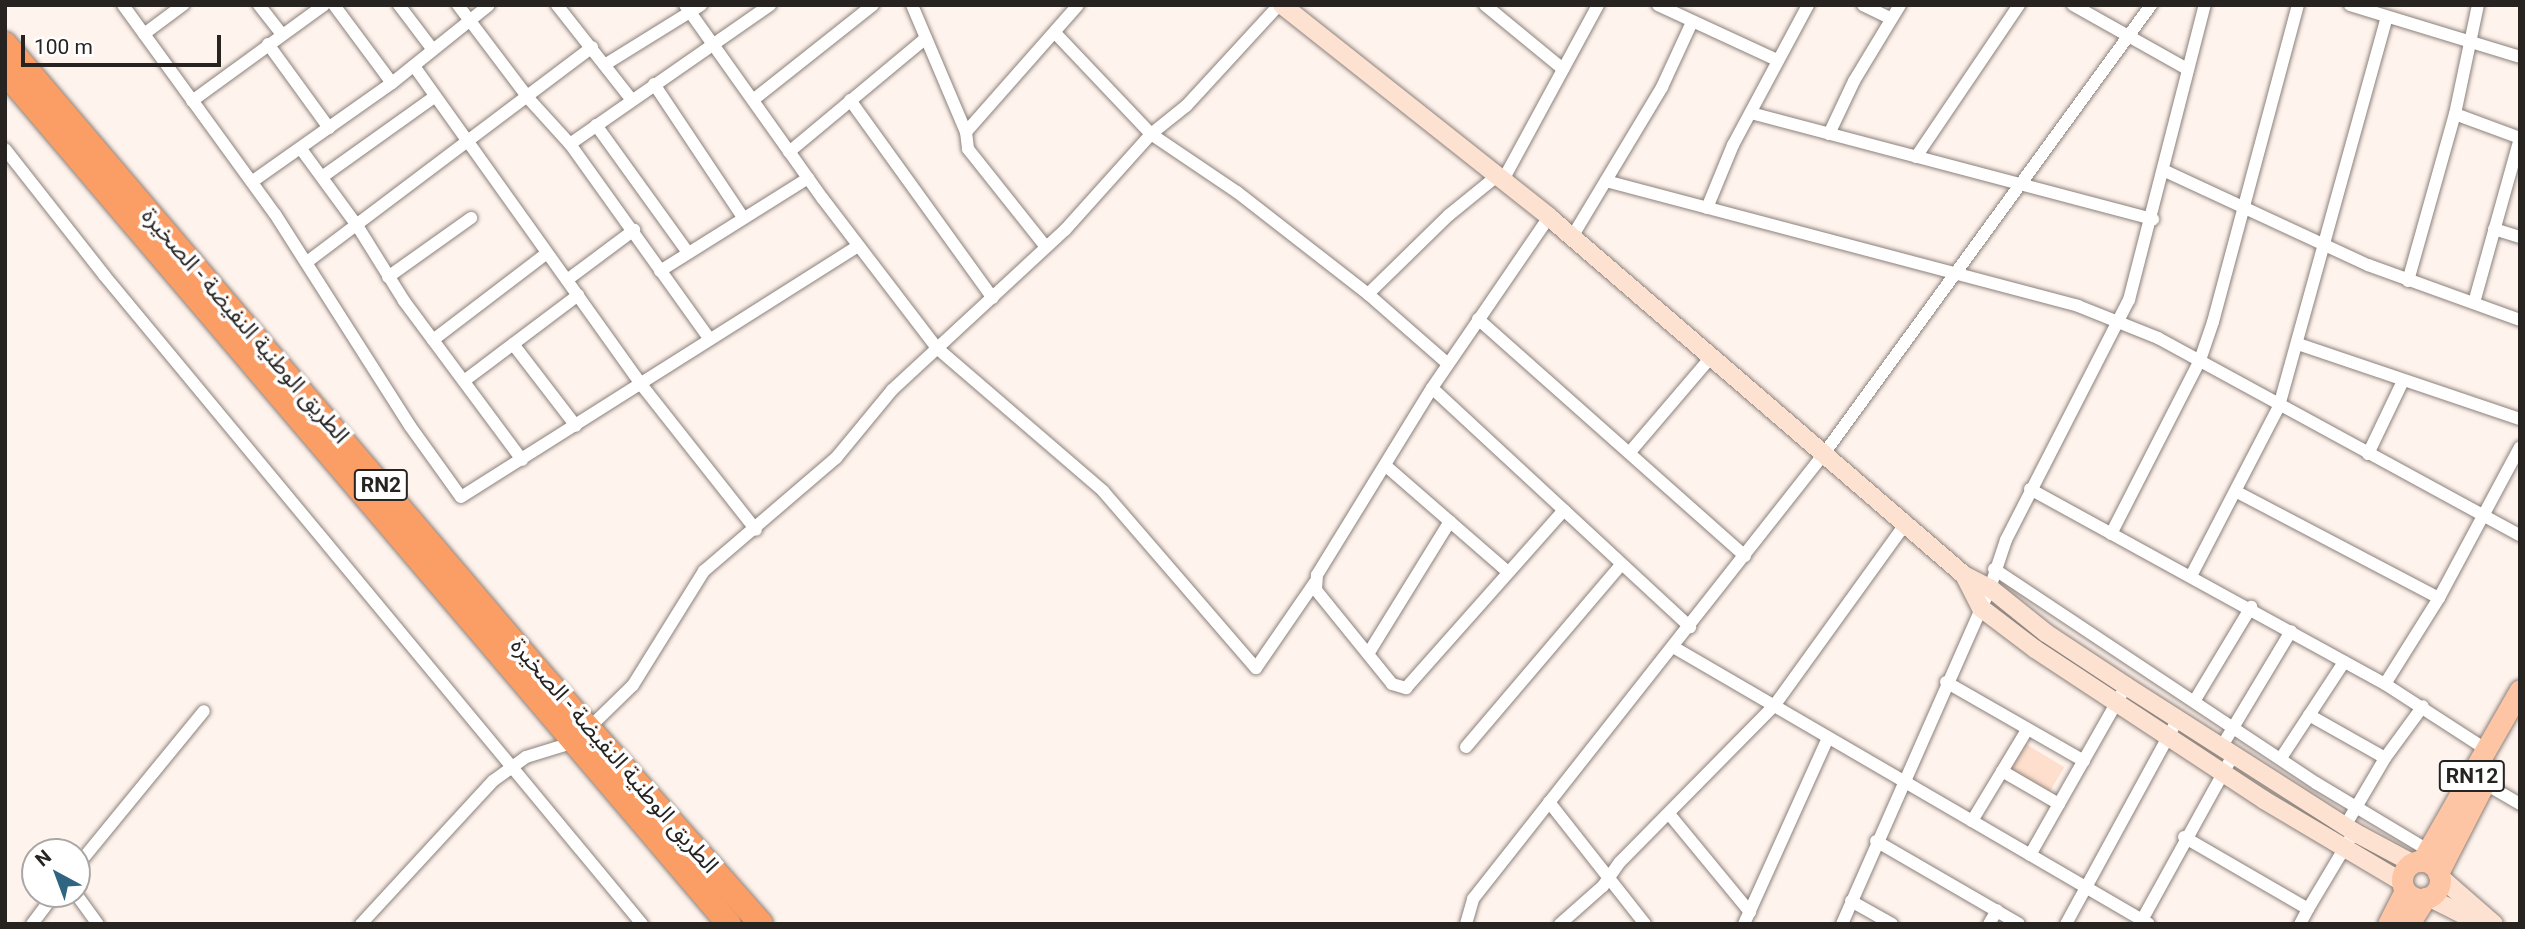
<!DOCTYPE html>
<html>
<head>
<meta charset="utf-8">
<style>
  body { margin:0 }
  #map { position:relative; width:2525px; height:929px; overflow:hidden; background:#fff3ed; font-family:Roboto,"Noto Sans Arabic",sans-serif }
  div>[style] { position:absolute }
  .green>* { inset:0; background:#fedecd; transform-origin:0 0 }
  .roads { filter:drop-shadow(0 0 2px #8b817b) drop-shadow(0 0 2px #8b817b) }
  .street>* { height:12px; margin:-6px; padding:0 6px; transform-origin:6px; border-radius:6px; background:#fff }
  .secondary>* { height:18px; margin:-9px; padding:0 9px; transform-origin:9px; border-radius:9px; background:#fee2d1 }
  .primary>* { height:21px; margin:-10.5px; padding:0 10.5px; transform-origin:10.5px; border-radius:10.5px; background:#fdc5a3 }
  .primary>.ring { margin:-10.5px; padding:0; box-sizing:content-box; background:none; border:21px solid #fdc5a3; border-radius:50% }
  .highway>* { height:24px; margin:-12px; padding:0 12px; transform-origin:12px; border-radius:12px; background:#fb9e66 }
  span { translate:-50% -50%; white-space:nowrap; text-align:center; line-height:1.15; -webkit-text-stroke:7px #fff; paint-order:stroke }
  .shield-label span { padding:2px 5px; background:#fff; border:2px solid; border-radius:5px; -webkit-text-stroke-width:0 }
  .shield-label { font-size:21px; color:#272321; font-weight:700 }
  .street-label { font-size:23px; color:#272321 }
  .frame { position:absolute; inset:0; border:7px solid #272321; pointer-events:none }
  .north { position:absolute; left:21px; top:838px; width:70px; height:70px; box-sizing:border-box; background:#fff; border:2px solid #a9a7a6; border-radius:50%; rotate:319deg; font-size:19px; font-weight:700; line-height:28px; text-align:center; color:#272321 }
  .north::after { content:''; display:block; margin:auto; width:24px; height:32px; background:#2f6581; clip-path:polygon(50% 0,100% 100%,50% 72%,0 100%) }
  .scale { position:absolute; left:21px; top:35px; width:200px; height:32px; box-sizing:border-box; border:4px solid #272321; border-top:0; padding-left:9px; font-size:21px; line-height:24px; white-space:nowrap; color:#272321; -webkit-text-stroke:5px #fff; paint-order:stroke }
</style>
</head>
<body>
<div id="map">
  <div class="green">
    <div style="left:2024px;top:743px;width:47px;height:30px;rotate:31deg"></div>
  </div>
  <div class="roads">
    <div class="street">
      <div style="left:123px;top:5px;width:258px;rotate:54deg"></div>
      <div style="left:275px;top:214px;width:251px;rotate:57.5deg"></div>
      <div style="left:410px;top:426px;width:87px;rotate:54.3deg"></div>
      <div style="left:461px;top:497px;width:470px;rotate:-32.3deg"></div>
      <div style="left:259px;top:5px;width:37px;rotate:52deg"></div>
      <div style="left:334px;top:5px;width:97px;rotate:53.4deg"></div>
      <div style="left:399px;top:5px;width:56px;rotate:52.9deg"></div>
      <div style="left:458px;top:5px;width:118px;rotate:52.9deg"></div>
      <div style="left:529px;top:99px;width:61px;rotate:47.7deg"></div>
      <div style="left:570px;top:144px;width:239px;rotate:54.4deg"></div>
      <div style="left:557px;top:5px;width:120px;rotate:51.8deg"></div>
      <div style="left:685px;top:5px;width:238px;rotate:54.6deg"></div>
      <div style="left:823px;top:199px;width:188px;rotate:52.6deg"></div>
      <div style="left:937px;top:348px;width:219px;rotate:40.7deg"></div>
      <div style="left:1103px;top:491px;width:234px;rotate:49.2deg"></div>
      <div style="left:1256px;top:668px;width:104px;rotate:-55.5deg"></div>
      <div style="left:912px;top:5px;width:138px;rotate:67deg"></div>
      <div style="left:966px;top:132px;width:17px;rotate:83deg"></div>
      <div style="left:968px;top:149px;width:125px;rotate:51.5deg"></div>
      <div style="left:1279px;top:5px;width:137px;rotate:132.6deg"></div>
      <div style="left:1186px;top:106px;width:45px;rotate:141.3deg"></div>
      <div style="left:1151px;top:134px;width:104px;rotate:34deg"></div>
      <div style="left:1237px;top:192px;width:166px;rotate:37.9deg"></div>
      <div style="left:1368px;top:294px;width:113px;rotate:-44.3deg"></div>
      <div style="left:1449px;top:215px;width:62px;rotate:-39.1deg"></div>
      <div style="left:1485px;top:5px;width:101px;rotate:39.4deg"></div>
      <div style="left:1658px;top:5px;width:131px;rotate:24.8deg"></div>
      <div style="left:1863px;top:5px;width:30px;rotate:26deg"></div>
      <div style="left:2073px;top:5px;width:131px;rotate:29.3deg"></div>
      <div style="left:2350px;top:5px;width:178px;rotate:17deg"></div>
      <div style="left:144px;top:34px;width:49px;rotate:-36.6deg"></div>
      <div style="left:268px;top:44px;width:104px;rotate:54deg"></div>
      <div style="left:606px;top:64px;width:112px;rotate:-31.8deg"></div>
      <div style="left:414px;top:66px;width:389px;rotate:54.5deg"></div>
      <div style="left:640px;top:383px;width:187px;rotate:51.7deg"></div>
      <div style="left:654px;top:84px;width:159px;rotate:56.3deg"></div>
      <div style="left:753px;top:100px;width:153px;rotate:-38.4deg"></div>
      <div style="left:850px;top:100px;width:244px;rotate:54.2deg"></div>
      <div style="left:192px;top:101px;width:163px;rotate:-36deg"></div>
      <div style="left:1751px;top:113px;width:416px;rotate:14.8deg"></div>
      <div style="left:2455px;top:114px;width:69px;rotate:20.3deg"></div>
      <div style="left:2520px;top:138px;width:171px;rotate:105.6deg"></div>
      <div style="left:596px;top:125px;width:155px;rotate:54.2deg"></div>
      <div style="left:966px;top:132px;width:169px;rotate:-48.6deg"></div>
      <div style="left:1829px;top:134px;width:59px;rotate:-64.7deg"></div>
      <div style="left:1854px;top:81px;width:89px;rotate:-58.8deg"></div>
      <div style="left:570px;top:144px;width:244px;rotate:-34.8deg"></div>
      <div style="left:5px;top:149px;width:160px;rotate:51.8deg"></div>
      <div style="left:104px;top:275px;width:843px;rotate:50.34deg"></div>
      <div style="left:301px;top:149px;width:97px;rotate:53.8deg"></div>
      <div style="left:358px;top:227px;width:87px;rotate:58.1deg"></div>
      <div style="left:404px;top:301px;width:198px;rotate:53.4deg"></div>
      <div style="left:789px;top:152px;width:178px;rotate:-39.8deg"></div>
      <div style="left:1916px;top:157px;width:184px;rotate:-55.9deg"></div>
      <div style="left:2163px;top:170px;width:226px;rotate:24.9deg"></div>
      <div style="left:2368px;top:265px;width:162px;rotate:19.9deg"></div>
      <div style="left:322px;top:177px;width:138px;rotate:-35.5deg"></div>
      <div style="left:1503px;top:180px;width:199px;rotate:-61.5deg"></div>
      <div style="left:253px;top:181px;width:170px;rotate:-35.2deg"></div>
      <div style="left:392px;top:83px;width:124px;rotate:-38.8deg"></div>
      <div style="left:1606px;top:181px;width:488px;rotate:14.8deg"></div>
      <div style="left:2078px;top:306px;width:86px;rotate:21.8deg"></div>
      <div style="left:2158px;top:338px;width:412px;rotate:28.6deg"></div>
      <div style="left:1707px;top:208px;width:68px;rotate:-67.6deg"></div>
      <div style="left:1733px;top:145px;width:159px;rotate:-61.8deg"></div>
      <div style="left:1549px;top:217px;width:207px;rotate:124.4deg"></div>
      <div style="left:1432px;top:388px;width:220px;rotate:121.6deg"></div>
      <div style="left:1317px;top:575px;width:15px;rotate:94deg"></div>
      <div style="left:1316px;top:590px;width:121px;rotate:51deg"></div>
      <div style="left:1392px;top:684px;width:15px;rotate:16deg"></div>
      <div style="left:1406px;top:688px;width:238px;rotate:-48.4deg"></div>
      <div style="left:2494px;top:229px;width:27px;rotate:17deg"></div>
      <div style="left:1572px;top:237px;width:175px;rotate:-59deg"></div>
      <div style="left:1662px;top:87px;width:72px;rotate:-65.2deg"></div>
      <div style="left:307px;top:262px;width:357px;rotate:-37deg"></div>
      <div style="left:660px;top:271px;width:175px;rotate:-32.1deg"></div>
      <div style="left:388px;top:277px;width:102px;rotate:-35.4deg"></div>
      <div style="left:567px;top:280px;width:84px;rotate:-36.7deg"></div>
      <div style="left:2408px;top:281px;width:173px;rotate:-74.3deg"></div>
      <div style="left:2455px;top:114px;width:111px;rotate:-78.1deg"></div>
      <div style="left:1368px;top:294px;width:106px;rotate:41.2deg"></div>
      <div style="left:1478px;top:319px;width:357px;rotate:41.6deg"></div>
      <div style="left:433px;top:340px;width:143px;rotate:-37.3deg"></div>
      <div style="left:513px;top:344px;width:103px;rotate:52.5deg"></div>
      <div style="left:2298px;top:344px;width:234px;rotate:18.7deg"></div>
      <div style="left:464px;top:381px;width:143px;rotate:-37deg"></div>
      <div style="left:1432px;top:388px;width:352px;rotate:42.8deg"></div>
      <div style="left:1630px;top:452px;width:125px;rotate:-49.5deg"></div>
      <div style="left:2368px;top:454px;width:81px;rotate:-64.4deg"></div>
      <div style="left:1386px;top:466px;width:160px;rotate:41deg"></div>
      <div style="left:2030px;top:489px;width:405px;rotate:28.8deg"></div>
      <div style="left:2385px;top:684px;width:121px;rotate:32.9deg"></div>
      <div style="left:2237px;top:492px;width:228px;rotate:27.7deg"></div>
      <div style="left:2111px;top:534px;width:195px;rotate:-62.9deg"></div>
      <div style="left:2200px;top:360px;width:40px;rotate:-71.1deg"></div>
      <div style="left:2213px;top:322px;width:328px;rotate:-75deg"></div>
      <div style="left:1994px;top:569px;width:387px;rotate:33.6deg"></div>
      <div style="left:2316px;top:783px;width:131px;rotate:30.9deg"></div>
      <div style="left:2191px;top:576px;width:191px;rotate:-62.6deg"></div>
      <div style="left:2279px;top:406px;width:404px;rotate:-74.5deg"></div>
      <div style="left:1675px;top:648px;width:548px;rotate:30.21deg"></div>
      <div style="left:1368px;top:654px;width:156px;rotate:-58.3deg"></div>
      <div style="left:1946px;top:682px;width:159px;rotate:29.8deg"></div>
      <div style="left:2385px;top:684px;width:102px;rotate:-57.9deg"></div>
      <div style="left:2439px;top:598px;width:171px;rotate:-61.8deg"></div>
      <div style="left:2195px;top:700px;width:109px;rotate:-58.9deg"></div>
      <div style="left:2309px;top:715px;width:87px;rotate:29.5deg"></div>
      <div style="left:588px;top:729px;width:63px;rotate:-44.4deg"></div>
      <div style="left:633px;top:685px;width:134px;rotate:-58.1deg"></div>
      <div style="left:704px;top:571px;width:174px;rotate:-40.6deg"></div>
      <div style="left:836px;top:458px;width:88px;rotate:-50.5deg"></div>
      <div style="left:892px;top:390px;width:236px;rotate:-42.8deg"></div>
      <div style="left:1065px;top:230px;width:129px;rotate:-48.1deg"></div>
      <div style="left:1151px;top:134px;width:139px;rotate:-133.5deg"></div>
      <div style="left:2222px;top:746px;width:134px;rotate:-59deg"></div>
      <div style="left:1466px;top:747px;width:240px;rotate:-49.6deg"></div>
      <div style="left:2281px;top:758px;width:115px;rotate:-56.7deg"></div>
      <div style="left:2002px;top:771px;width:66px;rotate:30.1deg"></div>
      <div style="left:2484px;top:783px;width:42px;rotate:30.3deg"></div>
      <div style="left:1549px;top:802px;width:155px;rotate:51.8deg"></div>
      <div style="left:1670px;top:815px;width:126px;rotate:50.5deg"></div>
      <div style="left:1972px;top:821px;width:106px;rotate:-58.9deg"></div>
      <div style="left:2345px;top:826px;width:79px;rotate:-59.5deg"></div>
      <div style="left:2385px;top:758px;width:64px;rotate:-53.8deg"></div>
      <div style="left:2184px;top:837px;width:143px;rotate:30.1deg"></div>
      <div style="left:2308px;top:909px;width:17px;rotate:118deg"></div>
      <div style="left:1876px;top:841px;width:165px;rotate:30.1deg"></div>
      <div style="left:2030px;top:855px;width:194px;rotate:-60.4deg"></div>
      <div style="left:77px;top:866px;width:200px;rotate:-50.7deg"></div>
      <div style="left:76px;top:894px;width:37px;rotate:54deg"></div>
      <div style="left:1851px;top:901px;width:47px;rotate:29.3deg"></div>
      <div style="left:2308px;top:909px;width:90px;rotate:-59.1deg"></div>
      <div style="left:2142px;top:920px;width:191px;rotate:-61.1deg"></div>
      <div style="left:32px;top:924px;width:38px;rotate:-53deg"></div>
      <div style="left:361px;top:924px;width:195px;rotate:-47.3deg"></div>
      <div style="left:493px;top:781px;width:41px;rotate:-36deg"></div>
      <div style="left:526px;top:757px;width:51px;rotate:-17deg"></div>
      <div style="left:1466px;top:924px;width:26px;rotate:-74deg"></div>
      <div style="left:1473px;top:899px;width:565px;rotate:-51.75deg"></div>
      <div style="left:1823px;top:455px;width:557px;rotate:-53.91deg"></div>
      <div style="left:1560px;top:924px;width:57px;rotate:-41.5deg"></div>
      <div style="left:1603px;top:886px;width:29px;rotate:-55deg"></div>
      <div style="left:1620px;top:862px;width:219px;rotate:-45.4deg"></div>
      <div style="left:1774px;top:706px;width:221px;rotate:-54.2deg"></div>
      <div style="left:1744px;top:924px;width:204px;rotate:-65.7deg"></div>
      <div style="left:1842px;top:924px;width:367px;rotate:-66.2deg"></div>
      <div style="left:1990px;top:588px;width:51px;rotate:-71.6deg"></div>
      <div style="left:2006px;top:540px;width:270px;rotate:-62.9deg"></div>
      <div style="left:2129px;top:300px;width:305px;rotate:-75.6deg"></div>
      <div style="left:1989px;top:924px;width:16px;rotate:-60deg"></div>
      <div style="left:2066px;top:924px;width:234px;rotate:-61.4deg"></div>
    </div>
    <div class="secondary">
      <div style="left:1282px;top:5px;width:341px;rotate:38.4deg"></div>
      <div style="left:1549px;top:217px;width:548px;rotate:40.78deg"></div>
      <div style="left:1964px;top:575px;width:29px;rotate:27deg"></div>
      <div style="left:1990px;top:588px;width:72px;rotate:38.8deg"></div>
      <div style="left:2046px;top:633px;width:96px;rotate:33.5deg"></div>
      <div style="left:2126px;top:686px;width:271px;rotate:32.6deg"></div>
      <div style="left:2354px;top:832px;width:66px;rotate:28.1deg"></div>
      <div style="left:1964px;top:575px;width:37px;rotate:63deg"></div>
      <div style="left:1981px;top:608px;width:68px;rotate:37.2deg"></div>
      <div style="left:2035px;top:649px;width:274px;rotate:33.4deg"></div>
      <div style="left:2264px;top:800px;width:161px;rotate:30.7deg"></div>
      <div style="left:2439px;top:876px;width:73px;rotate:41.1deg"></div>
      <div style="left:2428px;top:897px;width:60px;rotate:26.6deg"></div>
    </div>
    <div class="primary">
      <div style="left:2422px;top:861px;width:197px;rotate:-60.2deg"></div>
      <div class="ring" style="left:2402px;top:861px;width:17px;height:17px"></div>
      <div style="left:2438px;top:873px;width:114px;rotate:-62.8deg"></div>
      <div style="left:2388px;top:924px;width:37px;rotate:-63deg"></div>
      <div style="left:2409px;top:924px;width:31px;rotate:-58deg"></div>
    </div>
    <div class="highway">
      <div style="left:5px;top:44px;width:823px;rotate:49.63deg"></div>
      <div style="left:538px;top:671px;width:337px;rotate:48.6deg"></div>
      <div style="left:5px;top:72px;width:1118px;rotate:49.64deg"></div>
    </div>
  </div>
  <div class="shield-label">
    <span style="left:381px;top:485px">RN2</span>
    <span style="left:2472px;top:776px">RN12</span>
  </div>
  <div class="street-label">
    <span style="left:245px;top:326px;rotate:49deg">الطريق الوطنية النفيضة - الصخيرة</span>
    <span style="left:614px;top:756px;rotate:49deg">الطريق الوطنية النفيضة - الصخيرة</span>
  </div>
  <div class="frame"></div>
  <div class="north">N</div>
  <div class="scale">100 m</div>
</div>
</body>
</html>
